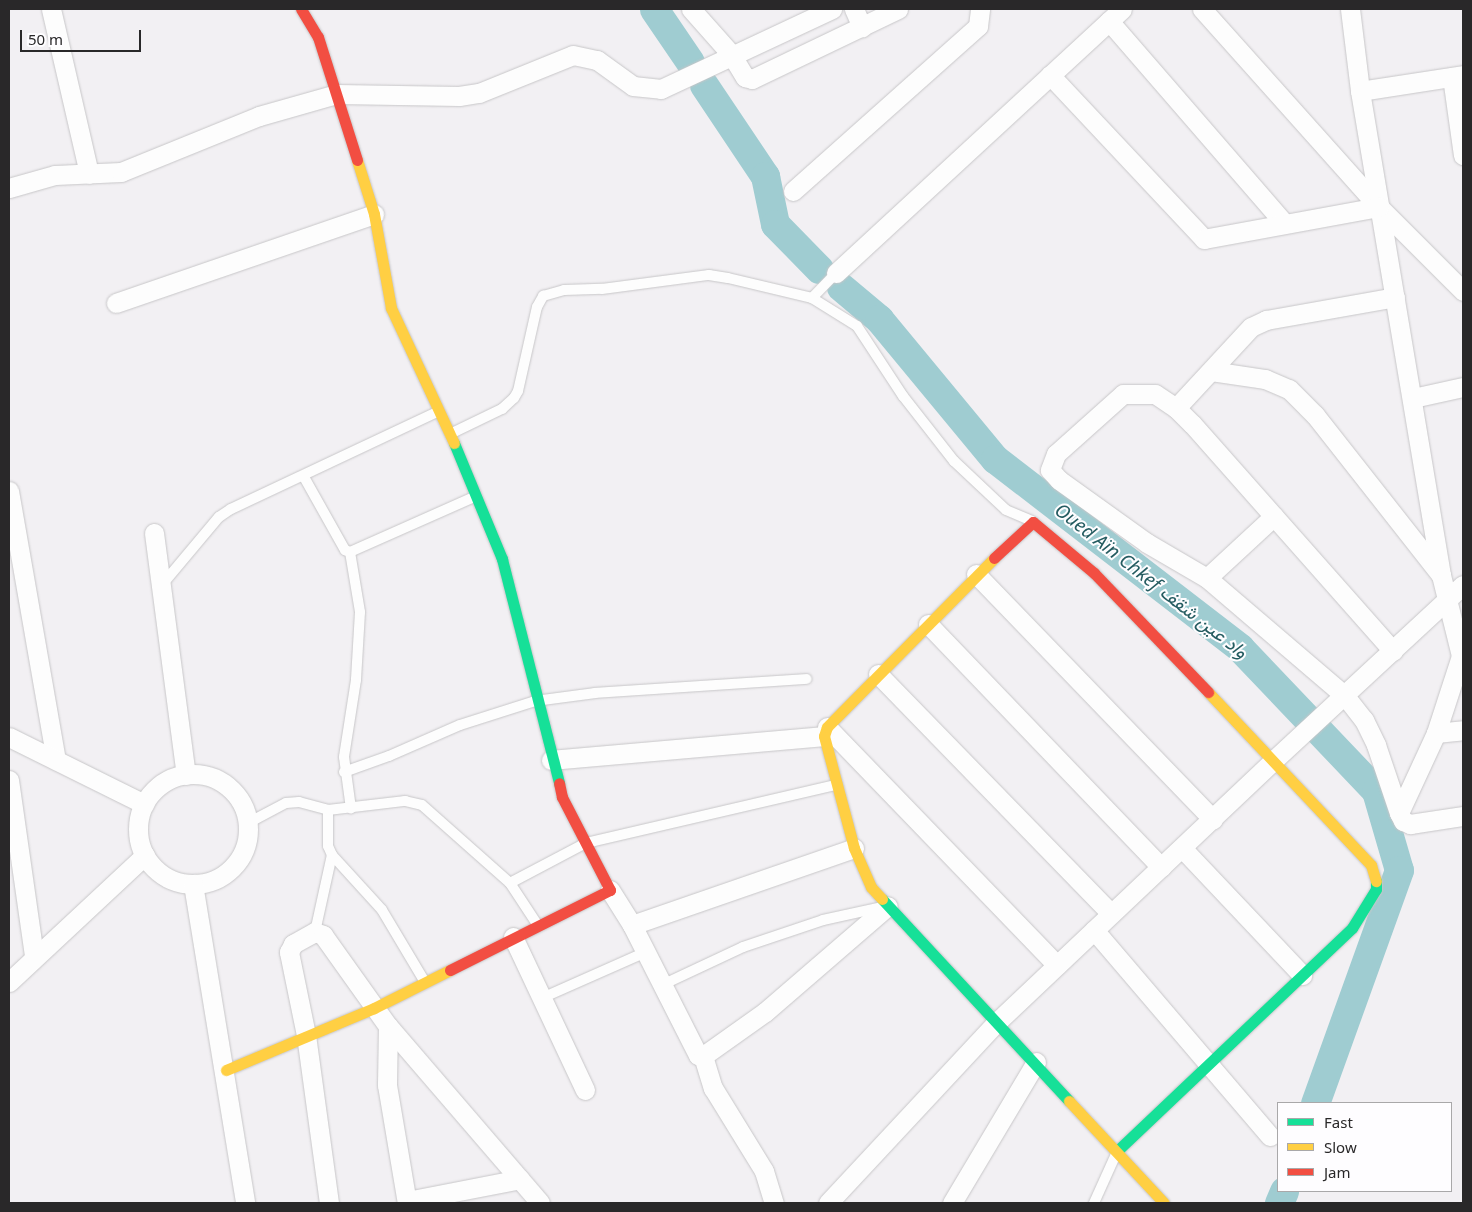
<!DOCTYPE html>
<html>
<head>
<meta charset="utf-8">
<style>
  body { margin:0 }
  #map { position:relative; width:1472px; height:1212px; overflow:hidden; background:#f2f0f3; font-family:"Noto Sans",Vazirmatn,sans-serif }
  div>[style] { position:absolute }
  .river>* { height:29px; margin:-14.5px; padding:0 14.5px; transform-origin:14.5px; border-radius:14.5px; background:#9fccd1 }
  .roads { filter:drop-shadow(0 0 1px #c7c6c8) drop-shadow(0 0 1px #c7c6c8) }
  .lane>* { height:10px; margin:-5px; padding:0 5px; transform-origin:5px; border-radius:5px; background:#fdfdfd }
  .street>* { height:19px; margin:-9.5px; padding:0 9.5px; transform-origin:9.5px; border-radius:9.5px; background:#fdfdfd }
  .street>.ring { margin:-9.5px; padding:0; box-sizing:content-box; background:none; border:19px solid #fdfdfd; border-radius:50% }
  .fast>* { height:11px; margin:-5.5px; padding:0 5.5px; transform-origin:5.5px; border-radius:5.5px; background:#16e098 }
  .slow>* { height:11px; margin:-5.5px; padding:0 5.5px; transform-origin:5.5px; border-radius:5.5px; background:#ffcf43 }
  .jam>* { height:11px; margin:-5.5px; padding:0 5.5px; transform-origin:5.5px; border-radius:5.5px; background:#f24e42 }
  span { translate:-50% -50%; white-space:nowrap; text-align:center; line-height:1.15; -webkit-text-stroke:4px #fefdff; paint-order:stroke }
  .water-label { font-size:19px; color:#255c61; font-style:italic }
  .frame { position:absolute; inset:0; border:10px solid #292829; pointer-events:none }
  .legend { position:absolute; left:1277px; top:1102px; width:175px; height:90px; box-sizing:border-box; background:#fefdff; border:1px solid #a9a8a9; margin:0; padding:6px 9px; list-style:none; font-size:15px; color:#292829 }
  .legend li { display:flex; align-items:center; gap:10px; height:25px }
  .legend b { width:25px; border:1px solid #a9a8a9 }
  .scale { position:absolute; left:20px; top:30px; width:121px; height:22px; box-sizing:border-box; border:2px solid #292829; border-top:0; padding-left:6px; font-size:15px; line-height:18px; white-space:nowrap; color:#292829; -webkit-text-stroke:4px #fefdff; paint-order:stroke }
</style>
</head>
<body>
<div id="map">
  <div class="river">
    <div style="left:654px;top:9px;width:64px;rotate:55.8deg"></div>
    <div style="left:704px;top:85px;width:110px;rotate:56.2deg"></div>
    <div style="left:765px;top:176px;width:49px;rotate:78.2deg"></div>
    <div style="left:775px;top:224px;width:63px;rotate:45.6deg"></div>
    <div style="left:841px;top:287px;width:50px;rotate:40.1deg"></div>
    <div style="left:879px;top:319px;width:182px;rotate:50.4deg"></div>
    <div style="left:995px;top:459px;width:309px;rotate:37.6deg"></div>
    <div style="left:1240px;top:648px;width:197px;rotate:46.4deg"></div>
    <div style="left:1376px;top:791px;width:82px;rotate:73.8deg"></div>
    <div style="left:1399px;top:870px;width:248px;rotate:109.8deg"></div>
    <div style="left:1279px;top:1203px;width:13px;rotate:-67deg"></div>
  </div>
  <div class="roads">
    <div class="lane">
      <div style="left:812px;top:298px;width:35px;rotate:-46deg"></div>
      <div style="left:450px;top:434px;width:58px;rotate:-25.7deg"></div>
      <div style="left:502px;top:409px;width:16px;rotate:-43deg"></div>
      <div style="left:514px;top:398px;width:8px;rotate:-60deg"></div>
      <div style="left:518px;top:391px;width:86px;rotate:-77.3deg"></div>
      <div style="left:537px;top:307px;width:13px;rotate:-61deg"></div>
      <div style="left:543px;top:296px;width:22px;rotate:-16deg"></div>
      <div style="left:564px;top:290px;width:38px;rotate:-2deg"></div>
      <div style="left:602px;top:289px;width:108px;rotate:-7.5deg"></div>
      <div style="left:709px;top:275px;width:19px;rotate:9deg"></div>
      <div style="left:728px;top:278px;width:86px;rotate:13.4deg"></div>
      <div style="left:812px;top:298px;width:53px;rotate:31.9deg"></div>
      <div style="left:857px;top:326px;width:84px;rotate:56.7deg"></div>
      <div style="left:903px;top:396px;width:83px;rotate:51.9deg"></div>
      <div style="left:954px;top:461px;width:71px;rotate:43.3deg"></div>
      <div style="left:1006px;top:510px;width:28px;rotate:23deg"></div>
      <div style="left:304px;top:477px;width:84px;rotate:60.7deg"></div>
      <div style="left:345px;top:550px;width:5px;rotate:22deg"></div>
      <div style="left:350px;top:552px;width:136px;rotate:-23.9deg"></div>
      <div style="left:350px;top:552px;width:61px;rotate:80.5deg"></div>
      <div style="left:360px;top:612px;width:68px;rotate:93.4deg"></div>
      <div style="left:356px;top:680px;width:78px;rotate:98.9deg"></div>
      <div style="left:344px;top:757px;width:52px;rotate:82.3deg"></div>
      <div style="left:161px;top:586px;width:90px;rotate:-50deg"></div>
      <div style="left:219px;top:517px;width:14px;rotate:-34deg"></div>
      <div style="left:231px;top:509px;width:228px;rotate:-25.2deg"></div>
      <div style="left:344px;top:772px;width:48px;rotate:-19.6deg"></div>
      <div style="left:389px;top:756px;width:77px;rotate:-23.6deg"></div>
      <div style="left:460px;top:725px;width:79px;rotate:-17.7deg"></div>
      <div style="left:535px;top:701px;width:61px;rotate:-7.6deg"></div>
      <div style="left:595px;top:693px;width:212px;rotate:-3.8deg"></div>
      <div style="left:328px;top:810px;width:36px;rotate:90deg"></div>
      <div style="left:328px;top:846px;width:10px;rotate:66deg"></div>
      <div style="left:332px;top:855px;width:74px;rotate:47.7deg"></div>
      <div style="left:382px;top:910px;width:84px;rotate:59.2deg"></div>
      <div style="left:248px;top:823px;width:43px;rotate:-27.8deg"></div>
      <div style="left:286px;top:803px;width:13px;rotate:-4deg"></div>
      <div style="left:299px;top:802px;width:30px;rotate:15deg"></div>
      <div style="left:328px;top:810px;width:78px;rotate:-6.7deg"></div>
      <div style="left:405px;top:801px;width:17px;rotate:13deg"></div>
      <div style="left:422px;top:805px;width:118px;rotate:41.6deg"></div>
      <div style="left:510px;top:883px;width:49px;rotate:56.6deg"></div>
      <div style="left:510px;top:883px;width:86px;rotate:-27.8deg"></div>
      <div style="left:586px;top:843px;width:256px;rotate:-13.1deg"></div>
      <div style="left:315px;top:932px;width:79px;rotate:-77.6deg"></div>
      <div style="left:662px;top:985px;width:89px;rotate:-25.1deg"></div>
      <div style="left:743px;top:947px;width:84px;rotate:-18.6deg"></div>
      <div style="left:823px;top:920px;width:60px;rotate:-12.4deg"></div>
      <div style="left:542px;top:998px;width:114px;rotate:-23.9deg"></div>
      <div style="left:1094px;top:1203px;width:54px;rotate:-65.8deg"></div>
    </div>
    <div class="street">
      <div style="left:51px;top:9px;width:169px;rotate:77deg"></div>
      <div style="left:691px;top:9px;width:60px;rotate:48.4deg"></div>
      <div style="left:731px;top:54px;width:27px;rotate:59deg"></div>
      <div style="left:745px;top:77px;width:7px;rotate:16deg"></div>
      <div style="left:752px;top:79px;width:162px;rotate:-25.6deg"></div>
      <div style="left:854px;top:9px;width:20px;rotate:66deg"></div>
      <div style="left:1202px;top:9px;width:266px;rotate:48.2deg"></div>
      <div style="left:1379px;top:207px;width:119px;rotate:45deg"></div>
      <div style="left:1350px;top:9px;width:83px;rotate:83deg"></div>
      <div style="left:1360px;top:91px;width:491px;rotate:80.5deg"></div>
      <div style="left:1441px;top:575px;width:83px;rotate:76.1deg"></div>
      <div style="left:1461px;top:656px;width:81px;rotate:108deg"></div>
      <div style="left:1436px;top:733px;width:88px;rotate:114.8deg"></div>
      <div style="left:1399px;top:813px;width:9px;rotate:63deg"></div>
      <div style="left:1403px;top:821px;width:8px;rotate:23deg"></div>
      <div style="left:1410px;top:824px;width:54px;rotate:-8.6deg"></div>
      <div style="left:1109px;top:21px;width:266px;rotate:49.1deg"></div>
      <div style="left:1050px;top:75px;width:225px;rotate:46.8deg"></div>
      <div style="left:1204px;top:239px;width:178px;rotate:-10.4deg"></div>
      <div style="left:1452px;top:77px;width:79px;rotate:82deg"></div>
      <div style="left:1360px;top:91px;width:104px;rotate:-8.8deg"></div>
      <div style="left:9px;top:188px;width:48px;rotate:-15.8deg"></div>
      <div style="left:55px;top:175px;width:66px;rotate:-2.6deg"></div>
      <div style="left:121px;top:172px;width:149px;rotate:-22.1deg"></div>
      <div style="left:259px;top:116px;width:81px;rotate:-15.8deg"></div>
      <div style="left:337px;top:94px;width:122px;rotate:0.9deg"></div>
      <div style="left:459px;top:96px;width:20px;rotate:-9deg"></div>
      <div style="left:479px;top:93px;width:101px;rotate:-22deg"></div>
      <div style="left:573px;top:55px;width:25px;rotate:12deg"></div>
      <div style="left:597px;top:60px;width:44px;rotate:35.8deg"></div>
      <div style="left:633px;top:86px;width:28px;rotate:6deg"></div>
      <div style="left:661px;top:89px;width:189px;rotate:-25.1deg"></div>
      <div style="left:793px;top:191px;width:248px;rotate:-41.7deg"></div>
      <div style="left:978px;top:26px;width:17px;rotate:-83deg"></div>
      <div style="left:836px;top:273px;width:389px;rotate:-42.7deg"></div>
      <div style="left:116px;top:303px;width:273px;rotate:-19deg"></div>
      <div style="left:1211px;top:371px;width:55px;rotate:8.4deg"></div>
      <div style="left:1265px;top:379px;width:26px;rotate:23deg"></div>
      <div style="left:1289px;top:389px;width:37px;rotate:45deg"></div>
      <div style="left:1315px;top:415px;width:204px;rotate:51.8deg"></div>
      <div style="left:1413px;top:398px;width:51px;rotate:-12.4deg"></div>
      <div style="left:1176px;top:408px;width:110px;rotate:-47.2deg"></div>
      <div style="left:1251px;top:327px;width:17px;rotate:-25deg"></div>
      <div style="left:1266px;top:320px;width:131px;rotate:-10.1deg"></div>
      <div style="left:9px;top:491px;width:273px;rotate:80.1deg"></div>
      <div style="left:154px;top:533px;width:244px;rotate:82.5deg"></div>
      <div style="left:976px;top:574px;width:341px;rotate:46deg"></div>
      <div style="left:1207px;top:578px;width:91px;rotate:-42.8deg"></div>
      <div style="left:928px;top:624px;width:337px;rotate:46.2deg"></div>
      <div style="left:1393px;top:651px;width:303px;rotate:-131.5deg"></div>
      <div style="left:1192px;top:424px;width:23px;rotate:-135deg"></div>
      <div style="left:1176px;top:408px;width:25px;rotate:-146deg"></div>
      <div style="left:1155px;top:394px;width:32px;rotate:180deg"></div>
      <div style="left:1123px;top:394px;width:90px;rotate:138.2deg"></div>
      <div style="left:1056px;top:454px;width:17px;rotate:111deg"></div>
      <div style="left:1050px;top:470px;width:13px;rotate:48deg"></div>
      <div style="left:1059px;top:480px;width:108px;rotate:35.6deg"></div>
      <div style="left:1147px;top:543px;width:69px;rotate:30.3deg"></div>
      <div style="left:1207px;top:578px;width:182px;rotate:40.5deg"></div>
      <div style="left:1345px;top:696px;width:31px;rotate:52deg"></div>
      <div style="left:1364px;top:720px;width:28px;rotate:64deg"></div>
      <div style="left:1376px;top:745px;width:72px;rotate:71.3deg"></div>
      <div style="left:878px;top:674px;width:334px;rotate:45.8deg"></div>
      <div style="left:827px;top:727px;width:331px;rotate:46deg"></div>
      <div style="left:1436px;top:733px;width:27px;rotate:-6deg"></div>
      <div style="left:9px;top:737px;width:151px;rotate:26.4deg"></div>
      <div style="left:1275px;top:759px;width:256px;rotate:-42.8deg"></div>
      <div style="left:551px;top:760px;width:274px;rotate:-5deg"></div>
      <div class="ring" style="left:138px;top:774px;width:91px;height:91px"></div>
      <div style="left:9px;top:780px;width:177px;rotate:81.9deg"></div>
      <div style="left:1182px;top:848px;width:175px;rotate:46.6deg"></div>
      <div style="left:193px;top:884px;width:323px;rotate:80.7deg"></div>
      <div style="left:610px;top:890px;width:41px;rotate:57.8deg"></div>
      <div style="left:632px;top:925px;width:146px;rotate:63.1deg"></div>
      <div style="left:698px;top:1055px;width:5px;rotate:11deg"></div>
      <div style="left:703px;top:1056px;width:76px;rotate:-35.4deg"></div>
      <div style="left:765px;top:1012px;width:162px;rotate:-40.8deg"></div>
      <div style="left:632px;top:925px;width:235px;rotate:-19.1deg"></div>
      <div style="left:1094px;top:930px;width:271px;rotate:49.5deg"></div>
      <div style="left:513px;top:937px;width:169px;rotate:64.8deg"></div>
      <div style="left:9px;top:982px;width:186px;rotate:-43deg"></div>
      <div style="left:388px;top:1026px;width:59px;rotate:91deg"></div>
      <div style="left:387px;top:1085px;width:120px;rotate:80.4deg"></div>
      <div style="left:703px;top:1056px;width:34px;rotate:73deg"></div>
      <div style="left:713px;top:1088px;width:97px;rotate:58.4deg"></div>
      <div style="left:764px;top:1171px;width:34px;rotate:73deg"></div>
      <div style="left:407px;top:1201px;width:115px;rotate:-11deg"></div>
      <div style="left:329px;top:1203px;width:170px;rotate:-97.8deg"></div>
      <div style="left:306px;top:1035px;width:85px;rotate:-101.6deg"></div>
      <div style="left:289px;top:952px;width:9px;rotate:-63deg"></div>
      <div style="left:293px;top:944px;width:25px;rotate:-29deg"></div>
      <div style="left:315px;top:932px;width:9px;rotate:21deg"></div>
      <div style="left:323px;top:935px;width:112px;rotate:54.5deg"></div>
      <div style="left:388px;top:1026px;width:233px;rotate:49.3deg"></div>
      <div style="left:828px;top:1203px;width:249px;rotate:-47deg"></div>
      <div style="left:998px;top:1021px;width:380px;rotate:-43.4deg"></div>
      <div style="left:952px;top:1203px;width:164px;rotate:-59.2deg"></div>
    </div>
    <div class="fast">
      <div style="left:454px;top:443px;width:126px;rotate:67.5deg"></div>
      <div style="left:502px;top:559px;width:231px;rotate:75.7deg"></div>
      <div style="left:882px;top:899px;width:275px;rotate:47.2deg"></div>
      <div style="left:1118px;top:1150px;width:323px;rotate:-43.5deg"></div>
      <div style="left:1352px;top:928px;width:46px;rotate:-58.4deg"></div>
      <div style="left:1376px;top:889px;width:8px;rotate:-90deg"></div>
    </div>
    <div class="slow">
      <div style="left:357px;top:160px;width:57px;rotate:72.5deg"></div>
      <div style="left:374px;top:214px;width:96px;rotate:79.7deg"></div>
      <div style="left:391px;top:308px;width:149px;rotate:65deg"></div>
      <div style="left:1208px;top:692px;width:238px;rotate:46.7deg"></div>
      <div style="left:1371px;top:865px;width:17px;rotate:73deg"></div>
      <div style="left:882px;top:899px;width:16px;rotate:-133deg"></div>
      <div style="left:871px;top:887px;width:43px;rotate:-113.6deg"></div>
      <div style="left:854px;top:848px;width:116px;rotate:-105deg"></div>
      <div style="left:824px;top:736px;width:9px;rotate:-72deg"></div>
      <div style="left:827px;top:727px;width:238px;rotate:-45.3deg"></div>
      <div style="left:226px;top:1070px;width:160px;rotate:-22.7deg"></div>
      <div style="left:374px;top:1008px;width:85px;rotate:-26.6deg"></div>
      <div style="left:1069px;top:1101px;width:139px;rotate:47deg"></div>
    </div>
    <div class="jam">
      <div style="left:301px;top:9px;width:33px;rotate:59deg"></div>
      <div style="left:318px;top:37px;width:129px;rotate:72.4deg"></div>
      <div style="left:994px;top:558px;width:53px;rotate:-42.7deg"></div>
      <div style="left:1033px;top:522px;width:80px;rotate:39.9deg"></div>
      <div style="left:1094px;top:573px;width:165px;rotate:46.2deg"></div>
      <div style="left:450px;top:970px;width:179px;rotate:-26.6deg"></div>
      <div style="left:610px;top:890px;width:105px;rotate:-117.3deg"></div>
      <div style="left:562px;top:797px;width:14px;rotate:-102deg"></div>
    </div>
  </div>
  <div class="water-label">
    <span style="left:1151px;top:581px;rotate:38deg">Oued Aïn Chkef واد عين شقف</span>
  </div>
  <div class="frame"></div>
  <ul class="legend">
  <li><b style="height:6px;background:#16e098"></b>Fast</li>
  <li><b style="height:6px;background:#ffcf43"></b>Slow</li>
  <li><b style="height:6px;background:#f24e42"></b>Jam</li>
  </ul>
  <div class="scale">50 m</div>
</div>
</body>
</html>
